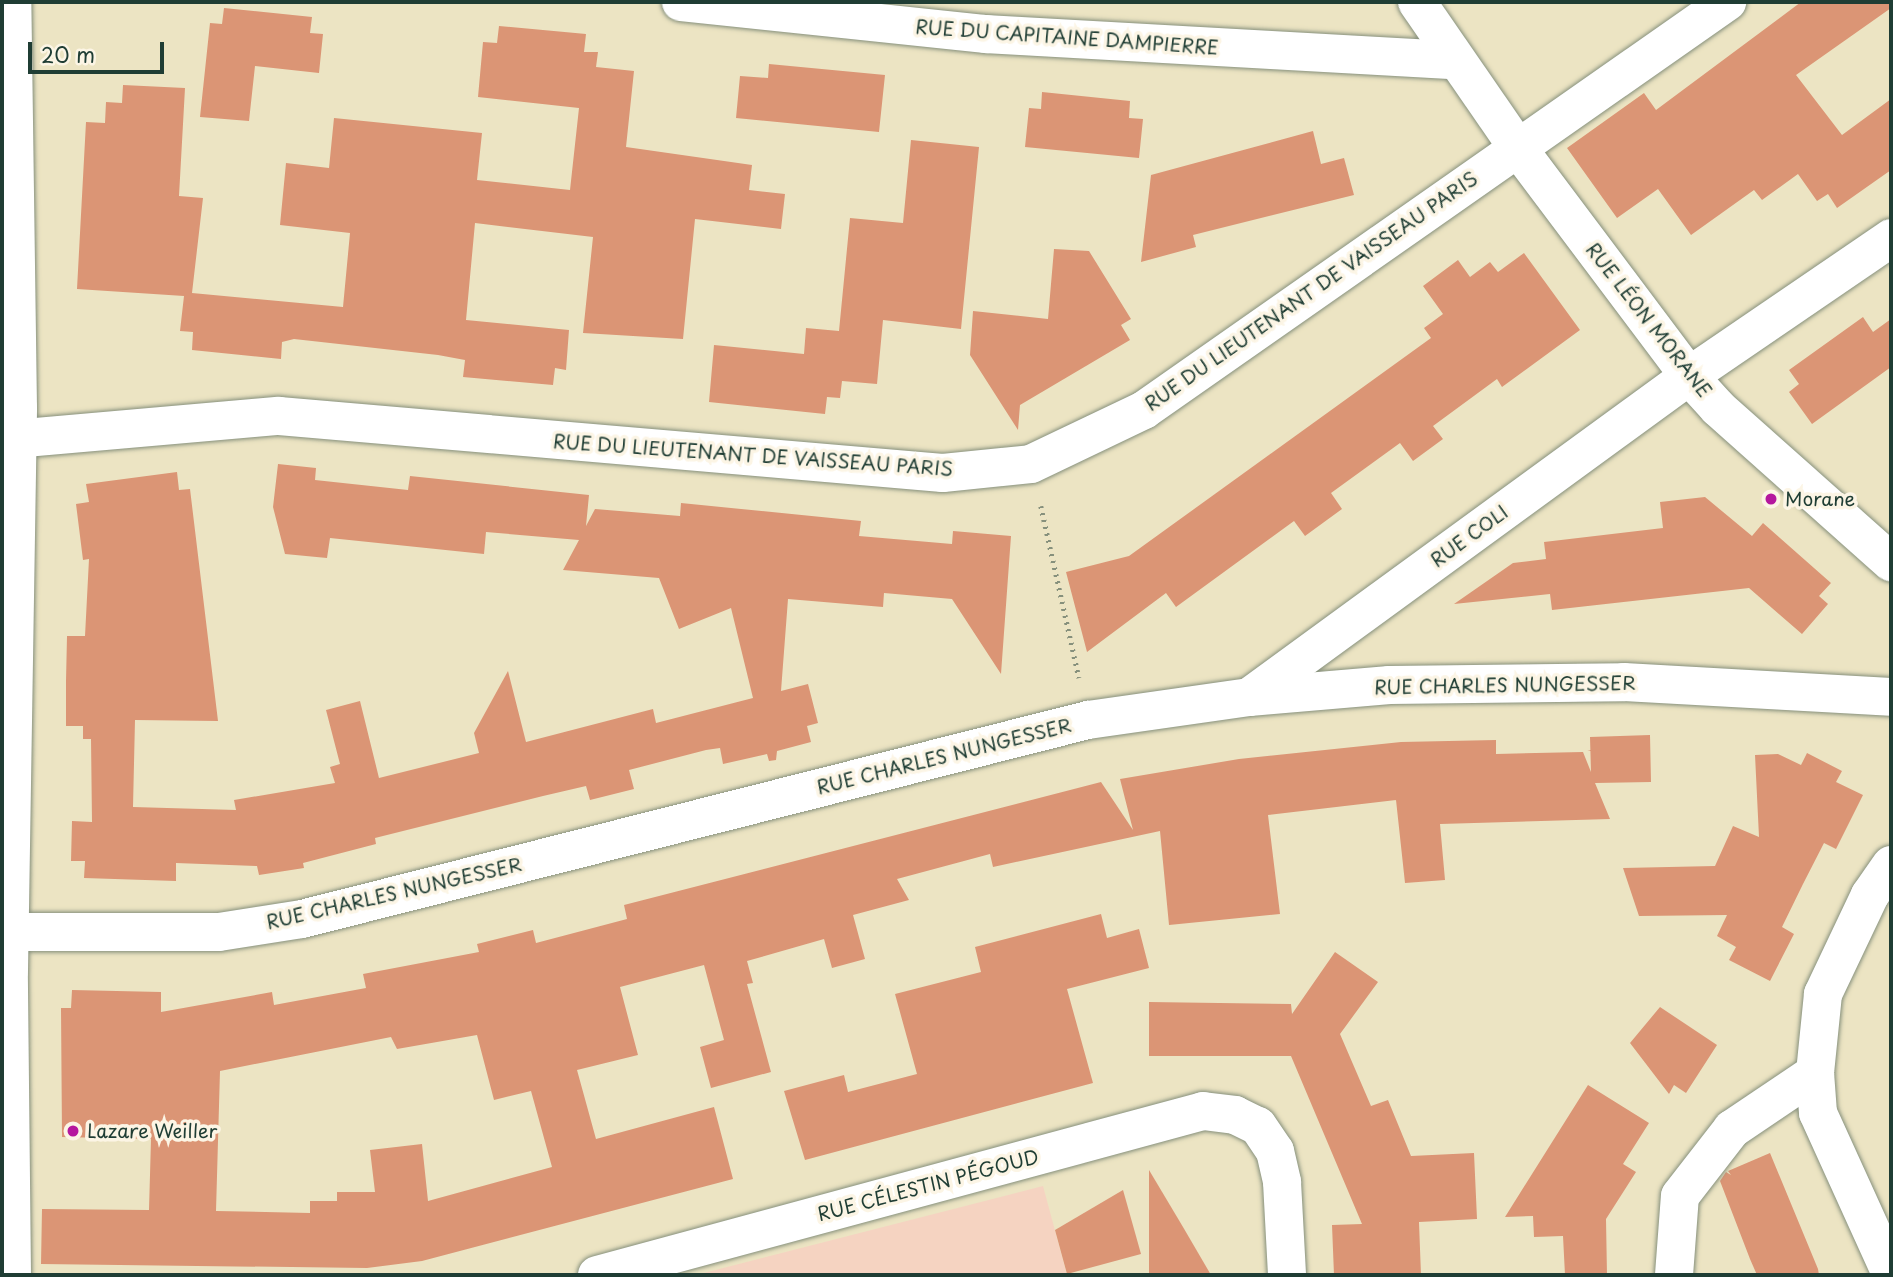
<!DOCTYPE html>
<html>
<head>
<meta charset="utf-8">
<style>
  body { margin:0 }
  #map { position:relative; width:1893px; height:1277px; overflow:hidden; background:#ece4c3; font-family:"Playpen Sans",sans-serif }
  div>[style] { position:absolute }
  .built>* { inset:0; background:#f5d3c1 }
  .building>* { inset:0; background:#db9575 }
  .path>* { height:4.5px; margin-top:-2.25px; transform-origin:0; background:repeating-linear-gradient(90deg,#86907c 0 2px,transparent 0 7px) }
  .roads { filter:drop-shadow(0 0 2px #86907c) drop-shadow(0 0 2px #86907c) }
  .minor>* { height:38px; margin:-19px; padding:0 19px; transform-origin:19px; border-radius:19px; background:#fff }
  .dots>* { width:19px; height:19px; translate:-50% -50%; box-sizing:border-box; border:4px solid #fcf5e5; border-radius:50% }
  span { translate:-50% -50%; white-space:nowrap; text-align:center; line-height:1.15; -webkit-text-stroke:7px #fcf5e5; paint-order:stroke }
  .street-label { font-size:19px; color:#1f3d34 }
  .poi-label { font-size:19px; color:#1f3d34 }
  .left { translate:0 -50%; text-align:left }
  .frame { position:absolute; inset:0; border:4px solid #1f3d34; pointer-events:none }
  .scale { position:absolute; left:28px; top:42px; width:136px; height:32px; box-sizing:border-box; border:4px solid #1f3d34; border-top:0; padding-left:9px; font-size:21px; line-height:24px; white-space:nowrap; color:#1f3d34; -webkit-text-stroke:5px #fcf5e5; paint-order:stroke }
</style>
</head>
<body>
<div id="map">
  <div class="built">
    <div style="clip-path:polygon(1043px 1186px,1067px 1275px,696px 1275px)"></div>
  </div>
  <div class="building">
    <div style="clip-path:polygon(1801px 2px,1891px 2px,1891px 8px,1796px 75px,1842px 135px,1891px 99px,1891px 170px,1837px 208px,1828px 194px,1817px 201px,1798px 174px,1762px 200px,1754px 190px,1691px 235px,1658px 189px,1617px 218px,1567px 148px,1644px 93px,1656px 110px)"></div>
    <div style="clip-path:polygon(224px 8px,312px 17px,310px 33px,323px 34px,319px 73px,255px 66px,249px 121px,200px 117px,210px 23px,222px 24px)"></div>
    <div style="clip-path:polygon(499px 26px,586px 34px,584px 52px,598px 52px,596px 67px,634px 71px,626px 147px,752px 165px,749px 190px,785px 194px,781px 229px,695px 219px,683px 339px,583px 333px,593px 237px,475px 223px,466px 320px,569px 330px,566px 370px,555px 368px,553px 385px,463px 377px,465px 360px,438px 355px,294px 339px,282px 342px,281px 359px,192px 350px,193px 332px,180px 331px,184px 296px,77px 289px,86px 122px,105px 123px,106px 102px,122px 103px,123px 85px,185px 88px,179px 196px,203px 198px,192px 293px,343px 307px,350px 233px,280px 225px,286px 163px,329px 168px,334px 118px,482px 133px,477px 180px,570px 190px,579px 108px,478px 97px,483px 42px,497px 43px)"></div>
    <div style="clip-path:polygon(769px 64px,885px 75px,879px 132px,736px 118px,740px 76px,768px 78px)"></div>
    <div style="clip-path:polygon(1042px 92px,1130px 101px,1129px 118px,1143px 119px,1139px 158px,1025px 147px,1029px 108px,1041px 109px)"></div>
    <div style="clip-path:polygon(1313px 131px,1321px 164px,1344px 158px,1354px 195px,1193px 235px,1196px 247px,1141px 262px,1151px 175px)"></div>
    <div style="clip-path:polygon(911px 140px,979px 147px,961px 329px,883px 320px,877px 384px,842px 381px,840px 398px,827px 397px,825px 414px,709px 402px,714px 345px,804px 354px,806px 328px,839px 331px,850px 218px,903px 223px)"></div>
    <div style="clip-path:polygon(1054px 249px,1089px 251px,1131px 319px,1121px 325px,1130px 340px,1020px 405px,1018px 430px,970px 355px,973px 311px,1048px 319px)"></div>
    <div style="clip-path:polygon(1524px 253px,1580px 330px,1502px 387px,1497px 379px,1433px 426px,1443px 439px,1413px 461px,1400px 443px,1331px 493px,1342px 509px,1305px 536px,1294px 521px,1176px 607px,1166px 593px,1087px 652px,1066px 572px,1129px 556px,1431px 338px,1424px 328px,1443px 314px,1423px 286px,1458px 260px,1470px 277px,1490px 262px,1498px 272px)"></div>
    <div style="clip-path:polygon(1863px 317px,1873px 332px,1891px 319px,1891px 367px,1812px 424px,1789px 392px,1799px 384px,1789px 370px)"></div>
    <div style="clip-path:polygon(278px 464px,316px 468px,315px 480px,408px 490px,410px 476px,589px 495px,586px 526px,595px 509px,680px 516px,681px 503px,861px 521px,859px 536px,952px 544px,953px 531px,1011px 536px,1001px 674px,952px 599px,884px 593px,883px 607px,788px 599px,781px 691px,808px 684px,818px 723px,807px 726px,811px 742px,777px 751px,776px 760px,769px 761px,767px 754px,723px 764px,720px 748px,706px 750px,629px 770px,634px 789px,590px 800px,586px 786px,543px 796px,375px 838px,376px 844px,303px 863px,304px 868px,259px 875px,257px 866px,176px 863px,176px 881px,84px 878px,85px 861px,71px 861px,72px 821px,92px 822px,91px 739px,83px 739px,83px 726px,66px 726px,66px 681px,67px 636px,85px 636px,89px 559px,83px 560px,76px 504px,89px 502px,86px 484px,177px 472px,179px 490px,190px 489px,218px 721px,135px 720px,133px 807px,236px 810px,234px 800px,335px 783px,330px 767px,340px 764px,326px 710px,360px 701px,379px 778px,479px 753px,474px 733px,508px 671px,526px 742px,653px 709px,656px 723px,753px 698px,731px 608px,679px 629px,659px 578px,563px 570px,579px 540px,486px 532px,484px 554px,330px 538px,327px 558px,285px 554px,273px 507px)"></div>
    <div style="clip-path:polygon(1705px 497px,1752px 536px,1763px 523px,1831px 583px,1819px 596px,1828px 604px,1802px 634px,1749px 588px,1552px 610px,1550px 594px,1454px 604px,1513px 563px,1546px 559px,1544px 542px,1663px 528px,1660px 502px)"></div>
    <div style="clip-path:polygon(evenodd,1650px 735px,1651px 782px,1595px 783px,1610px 819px,1440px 824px,1445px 880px,1405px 883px,1396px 800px,1268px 815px,1280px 914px,1169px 925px,1160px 831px,993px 867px,990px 854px,897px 879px,909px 900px,853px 915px,865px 959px,832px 968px,824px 939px,747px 961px,753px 983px,747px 984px,771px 1072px,711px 1088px,700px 1047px,724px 1040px,704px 965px,620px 987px,638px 1055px,577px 1070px,596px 1139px,714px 1107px,733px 1179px,422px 1261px,367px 1268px,41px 1264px,42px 1209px,149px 1210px,151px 1139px,62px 1137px,61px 1008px,71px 1008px,72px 990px,161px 992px,161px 1012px,272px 992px,274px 1005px,366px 988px,363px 974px,479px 952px,477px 944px,533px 930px,536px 943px,627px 919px,624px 905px,1101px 782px,1133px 830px,1120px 779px,1239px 759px,1401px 742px,1496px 740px,1496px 754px,1583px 752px,1591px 772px,1590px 737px,1650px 735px,477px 1035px,494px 1100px,531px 1091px,552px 1167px,428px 1201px,422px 1144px,370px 1150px,375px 1192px,337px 1192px,337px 1201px,310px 1201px,310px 1213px,216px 1211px,220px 1071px,391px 1037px,397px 1049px,477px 1035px)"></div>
    <div style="clip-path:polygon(1807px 753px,1842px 771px,1836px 782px,1863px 795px,1836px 849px,1824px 843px,1803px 884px,1782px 927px,1794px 934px,1770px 981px,1729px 960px,1736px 947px,1717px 936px,1727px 915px,1639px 916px,1623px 868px,1715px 866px,1733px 826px,1759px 837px,1755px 755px,1778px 754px,1801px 765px)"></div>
    <div style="clip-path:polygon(1101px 914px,1107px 938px,1139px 929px,1149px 968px,1067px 989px,1093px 1083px,805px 1160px,784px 1091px,844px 1075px,848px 1092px,917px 1074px,895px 994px,981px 972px,975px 947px)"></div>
    <div style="clip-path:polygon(1335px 952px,1378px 982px,1340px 1034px,1371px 1106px,1388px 1100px,1411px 1156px,1474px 1153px,1477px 1219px,1419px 1222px,1421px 1275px,1334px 1275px,1332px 1225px,1362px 1224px,1291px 1056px,1149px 1056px,1149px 1002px,1291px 1004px,1292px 1014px)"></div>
    <div style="clip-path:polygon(1660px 1007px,1717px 1045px,1686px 1093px,1674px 1085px,1669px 1094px,1630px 1043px)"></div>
    <div style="clip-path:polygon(1588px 1085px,1649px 1123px,1623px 1164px,1636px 1172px,1606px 1219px,1607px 1275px,1565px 1275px,1563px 1236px,1534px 1237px,1533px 1216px,1505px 1217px)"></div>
    <div style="clip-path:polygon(1770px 1153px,1818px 1269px,1819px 1275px,1757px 1275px,1750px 1259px,1720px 1181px,1726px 1172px,1731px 1175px,1728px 1171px)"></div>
    <div style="clip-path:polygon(1149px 1170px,1183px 1227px,1211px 1275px,1149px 1275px)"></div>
    <div style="clip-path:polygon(1123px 1190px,1141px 1254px,1067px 1274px,1055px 1230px)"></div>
  </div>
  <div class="path">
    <div style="left:1041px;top:506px;width:176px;rotate:77.5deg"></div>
  </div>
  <div class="roads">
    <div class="minor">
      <div style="left:681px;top:2px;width:307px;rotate:6deg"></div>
      <div style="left:986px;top:34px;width:468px;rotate:3.2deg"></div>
      <div style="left:1417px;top:2px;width:176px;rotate:55.4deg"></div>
      <div style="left:1517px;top:147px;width:286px;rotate:53.1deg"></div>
      <div style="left:1689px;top:376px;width:43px;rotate:47.8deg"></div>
      <div style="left:1718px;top:408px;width:232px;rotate:41.7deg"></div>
      <div style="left:2px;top:440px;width:278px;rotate:-5deg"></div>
      <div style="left:279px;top:416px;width:666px;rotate:4.91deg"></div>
      <div style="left:943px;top:473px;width:88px;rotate:-5.8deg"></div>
      <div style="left:1031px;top:464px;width:125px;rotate:-25.5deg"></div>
      <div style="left:1144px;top:410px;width:712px;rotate:-34.99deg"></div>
      <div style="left:1249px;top:697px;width:545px;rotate:-36.11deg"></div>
      <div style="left:1689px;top:376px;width:245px;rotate:-34.3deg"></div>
      <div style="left:1891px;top:865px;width:37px;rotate:125deg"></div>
      <div style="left:1870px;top:895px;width:110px;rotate:115.4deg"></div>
      <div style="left:1823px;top:994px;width:79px;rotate:95.8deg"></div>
      <div style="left:1815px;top:1073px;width:40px;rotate:85.7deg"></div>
      <div style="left:1818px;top:1113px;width:177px;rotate:65.6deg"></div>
      <div style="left:12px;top:932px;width:207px"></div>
      <div style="left:219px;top:932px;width:84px;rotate:-8.9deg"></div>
      <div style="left:302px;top:919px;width:811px;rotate:-14.21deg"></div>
      <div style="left:1088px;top:720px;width:163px;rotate:-8.1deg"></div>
      <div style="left:1249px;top:697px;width:141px;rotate:-4.9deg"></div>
      <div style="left:1389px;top:685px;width:235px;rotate:-0.7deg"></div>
      <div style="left:1624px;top:682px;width:267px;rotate:3.2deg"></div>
      <div style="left:12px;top:1275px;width:304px;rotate:-90.6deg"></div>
      <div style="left:9px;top:971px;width:563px;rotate:-89.08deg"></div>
      <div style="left:18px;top:408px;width:406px;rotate:-90.8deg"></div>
      <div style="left:597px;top:1275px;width:628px;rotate:-15.14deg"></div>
      <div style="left:1203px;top:1111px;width:32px;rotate:7deg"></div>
      <div style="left:1235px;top:1115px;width:25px;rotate:26deg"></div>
      <div style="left:1258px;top:1126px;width:30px;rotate:56deg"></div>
      <div style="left:1275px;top:1151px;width:32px;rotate:77deg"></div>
      <div style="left:1282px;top:1182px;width:93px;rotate:86.9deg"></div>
      <div style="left:1674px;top:1275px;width:79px;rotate:-85.7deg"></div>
      <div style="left:1680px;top:1196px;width:85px;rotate:-52.2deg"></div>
      <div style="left:1732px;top:1129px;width:100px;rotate:-34deg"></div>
    </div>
  </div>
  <div class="dots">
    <div style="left:1771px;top:499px;background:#b5179e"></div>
    <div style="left:73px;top:1131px;background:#b5179e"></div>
  </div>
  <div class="street-label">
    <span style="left:1067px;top:37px;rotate:4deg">RUE DU CAPITAINE DAMPIERRE</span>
    <span style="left:1311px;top:291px;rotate:-35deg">RUE DU LIEUTENANT DE VAISSEAU PARIS</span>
    <span style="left:1649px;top:320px;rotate:52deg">RUE LÉON MORANE</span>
    <span style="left:753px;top:455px;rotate:4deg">RUE DU LIEUTENANT DE VAISSEAU PARIS</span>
    <span style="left:1469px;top:536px;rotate:-36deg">RUE COLI</span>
    <span style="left:1505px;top:685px;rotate:-1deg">RUE CHARLES NUNGESSER</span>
    <span style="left:944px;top:756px;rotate:-14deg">RUE CHARLES NUNGESSER</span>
    <span style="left:394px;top:893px;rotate:-13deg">RUE CHARLES NUNGESSER</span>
    <span style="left:928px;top:1185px;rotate:-15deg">RUE CÉLESTIN PÉGOUD</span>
  </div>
  <div class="poi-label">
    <span class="left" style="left:1785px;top:499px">Morane</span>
    <span class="left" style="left:87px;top:1131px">Lazare Weiller</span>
  </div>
  <div class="frame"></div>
  <div class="scale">20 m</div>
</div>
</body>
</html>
